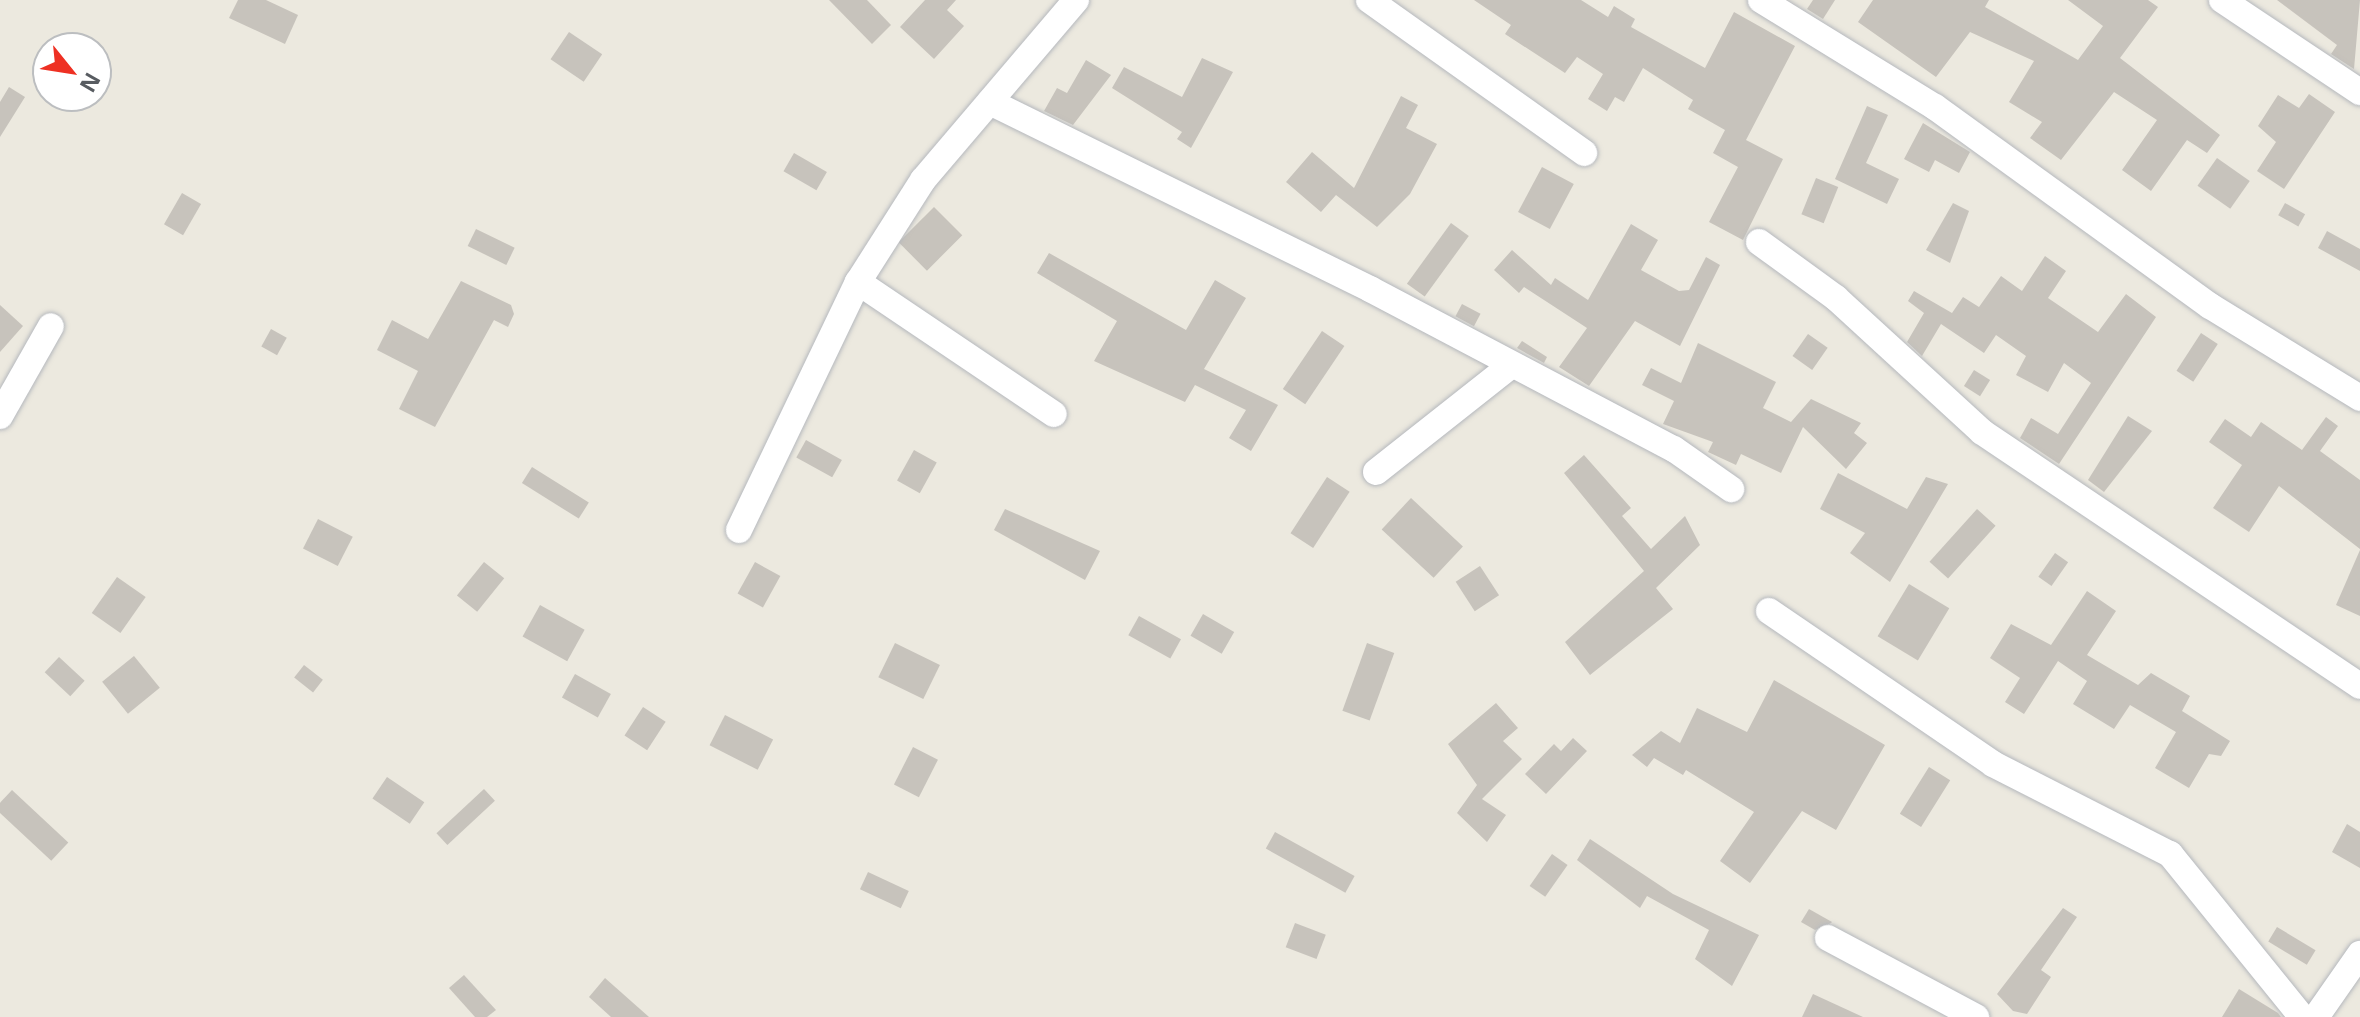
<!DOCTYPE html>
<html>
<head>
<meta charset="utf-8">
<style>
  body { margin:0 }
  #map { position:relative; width:2360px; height:1017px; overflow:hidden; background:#ece9df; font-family:"Open Sans",sans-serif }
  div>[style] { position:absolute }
  .building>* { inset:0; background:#c7c3bc; transform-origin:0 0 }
  .roads { filter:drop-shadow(0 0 2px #b5b8bd) drop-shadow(0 0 2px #b5b8bd) }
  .minor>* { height:26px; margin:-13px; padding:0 13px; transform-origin:13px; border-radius:13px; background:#fff }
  span { translate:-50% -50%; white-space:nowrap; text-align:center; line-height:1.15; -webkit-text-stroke:6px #fff; paint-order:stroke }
  .north { position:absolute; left:32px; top:32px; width:80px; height:80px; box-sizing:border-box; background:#fff; border:2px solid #bcbec0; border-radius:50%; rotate:120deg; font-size:22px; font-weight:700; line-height:32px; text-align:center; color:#585c61 }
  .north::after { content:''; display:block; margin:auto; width:28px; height:36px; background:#ee3023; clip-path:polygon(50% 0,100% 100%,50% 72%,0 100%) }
</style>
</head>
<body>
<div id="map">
  <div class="building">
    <div style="clip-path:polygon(238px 0,266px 0,298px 15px,285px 44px,229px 18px)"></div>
    <div style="clip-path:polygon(829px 0,867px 0,891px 25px,872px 44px)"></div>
    <div style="clip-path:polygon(925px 0,956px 0,947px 10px,964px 26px,934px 59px,900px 27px)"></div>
    <div style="clip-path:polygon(1474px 0,1581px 0,1608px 17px,1614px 6px,1635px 19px,1631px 27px,1705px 68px,1734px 12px,1795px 46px,1746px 140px,1783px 159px,1743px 240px,1709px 222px,1738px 167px,1713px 153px,1725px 130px,1688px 109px,1693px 100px,1643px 68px,1624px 102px,1615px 97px,1607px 111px,1588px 99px,1603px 74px,1577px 57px,1565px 73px,1505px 34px,1511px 25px)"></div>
    <div style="clip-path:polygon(1813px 0,1835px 0,1823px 19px,1807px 9px)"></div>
    <div style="clip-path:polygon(1873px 0,1989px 0,1985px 7px,2078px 60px,2103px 26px,2068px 0,2148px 0,2158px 7px,2120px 58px,2220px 135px,2207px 153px,2187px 140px,2151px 191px,2122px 170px,2157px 120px,2114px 92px,2061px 160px,2030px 138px,2042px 122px,2009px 102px,2034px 61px,1970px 32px,1936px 77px,1858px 22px)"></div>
    <div style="clip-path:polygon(2277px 0,2360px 0,2354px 69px,2331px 54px,2337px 45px)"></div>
    <div style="left:569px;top:32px;width:40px;height:33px;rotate:34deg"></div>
    <div style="clip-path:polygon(1202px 58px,1233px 72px,1191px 148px,1177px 139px,1182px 132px,1112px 88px,1124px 67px,1182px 97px)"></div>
    <div style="clip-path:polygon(1086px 60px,1111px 75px,1073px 125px,1044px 111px,1057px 88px,1067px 93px)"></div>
    <div style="clip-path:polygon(9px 87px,25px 97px,0 137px,0 102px)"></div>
    <div style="clip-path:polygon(2309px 94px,2335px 112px,2284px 189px,2257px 171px,2276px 142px,2258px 126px,2278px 95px,2299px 108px)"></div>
    <div style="clip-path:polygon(1401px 96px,1418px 105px,1406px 128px,1437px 144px,1410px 194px,1377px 227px,1336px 195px,1321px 212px,1286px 182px,1312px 152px,1354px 188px)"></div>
    <div style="clip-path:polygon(1867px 106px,1888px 115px,1866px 163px,1899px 179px,1887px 204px,1835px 179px)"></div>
    <div style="clip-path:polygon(1923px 123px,1970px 152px,1959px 173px,1935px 160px,1929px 172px,1904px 159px)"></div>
    <div style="left:794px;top:153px;width:38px;height:21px;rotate:30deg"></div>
    <div style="left:2217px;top:158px;width:40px;height:34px;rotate:35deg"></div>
    <div style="left:1542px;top:167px;width:36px;height:51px;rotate:28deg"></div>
    <div style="left:1816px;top:178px;width:24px;height:39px;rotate:22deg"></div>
    <div style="left:182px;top:193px;width:22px;height:36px;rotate:30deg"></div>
    <div style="clip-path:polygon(1953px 203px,1969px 211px,1950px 263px,1926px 250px)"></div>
    <div style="left:2285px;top:203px;width:23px;height:14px;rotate:29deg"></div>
    <div style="left:934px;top:207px;width:40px;height:50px;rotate:45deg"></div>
    <div style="left:1451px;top:223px;width:22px;height:75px;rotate:36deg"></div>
    <div style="clip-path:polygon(1631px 224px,1658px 240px,1641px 270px,1679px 291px,1689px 290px,1706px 257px,1720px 265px,1680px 346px,1635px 321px,1589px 386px,1559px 367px,1587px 328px,1524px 287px,1519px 293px,1494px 270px,1512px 250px,1551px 285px,1555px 278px,1588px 300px)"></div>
    <div style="left:476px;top:229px;width:43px;height:19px;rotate:26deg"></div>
    <div style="clip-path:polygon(2327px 231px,2360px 249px,2360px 271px,2318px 248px)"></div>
    <div style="clip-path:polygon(1049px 253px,1186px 330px,1215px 280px,1246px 298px,1204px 369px,1278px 405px,1251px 451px,1229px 438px,1246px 410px,1195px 385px,1185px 402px,1094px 361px,1117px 321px,1037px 273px)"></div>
    <div style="clip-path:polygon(2045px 256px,2066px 271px,2048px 298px,2098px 332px,2126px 294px,2156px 317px,2059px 464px,2020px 438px,2031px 418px,2058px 434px,2091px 383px,2064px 363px,2048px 392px,2016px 375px,2026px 356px,1996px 335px,1984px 353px,1941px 324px,1922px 356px,1907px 342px,1924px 313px,1908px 301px,1914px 291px,1952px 313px,1963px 297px,1979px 307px,2001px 276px,2022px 291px)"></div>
    <div style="clip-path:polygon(461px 281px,511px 305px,514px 314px,508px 327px,494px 320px,435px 427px,399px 409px,418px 371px,377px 350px,392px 320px,428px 339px)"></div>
    <div style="left:1462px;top:304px;width:21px;height:14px;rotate:28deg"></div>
    <div style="clip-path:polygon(0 305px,23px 326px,0 352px)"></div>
    <div style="left:271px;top:329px;width:18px;height:20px;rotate:29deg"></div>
    <div style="left:1322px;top:331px;width:27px;height:70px;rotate:34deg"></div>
    <div style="left:2201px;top:333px;width:20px;height:45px;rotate:33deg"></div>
    <div style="left:1808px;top:334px;width:24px;height:27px;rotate:35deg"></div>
    <div style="clip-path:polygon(1522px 341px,1547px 357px,1544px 363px,1517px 348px)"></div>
    <div style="clip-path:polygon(1698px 343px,1776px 382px,1763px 408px,1791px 422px,1811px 399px,1861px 423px,1854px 433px,1867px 443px,1846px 469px,1803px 427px,1781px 473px,1741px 454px,1736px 465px,1708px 452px,1713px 442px,1663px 424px,1674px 401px,1642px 385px,1651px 368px,1681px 383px)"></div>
    <div style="left:1974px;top:370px;width:19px;height:19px;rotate:32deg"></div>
    <div style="clip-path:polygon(2128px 416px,2152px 431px,2104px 492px,2088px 480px)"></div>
    <div style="clip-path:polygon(2326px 417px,2338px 426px,2320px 451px,2360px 480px,2360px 549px,2279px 486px,2249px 532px,2213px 508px,2242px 465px,2209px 442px,2225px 419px,2251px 437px,2261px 422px,2302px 450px)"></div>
    <div style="left:806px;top:440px;width:41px;height:20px;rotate:29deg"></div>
    <div style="left:914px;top:450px;width:26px;height:35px;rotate:29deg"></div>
    <div style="clip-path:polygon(1584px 455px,1631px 508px,1622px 516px,1651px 549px,1685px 516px,1700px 545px,1656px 588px,1673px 609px,1590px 675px,1565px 642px,1644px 571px,1564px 473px)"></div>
    <div style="left:532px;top:467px;width:67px;height:19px;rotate:32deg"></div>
    <div style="clip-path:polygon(1838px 473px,1907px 509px,1926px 477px,1948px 484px,1890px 582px,1850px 553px,1865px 533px,1820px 509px)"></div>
    <div style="left:1327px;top:477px;width:27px;height:67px;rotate:33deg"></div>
    <div style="left:1411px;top:498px;width:71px;height:43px;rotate:43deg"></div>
    <div style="clip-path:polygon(1005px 509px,1100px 551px,1085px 580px,994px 530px)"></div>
    <div style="left:1977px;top:509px;width:25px;height:71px;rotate:42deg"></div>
    <div style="left:318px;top:519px;width:39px;height:33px;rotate:27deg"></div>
    <div style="clip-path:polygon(2360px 550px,2360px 616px,2336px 605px)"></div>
    <div style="left:2055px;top:553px;width:16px;height:29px;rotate:35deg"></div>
    <div style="left:484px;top:562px;width:26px;height:43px;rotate:39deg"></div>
    <div style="left:755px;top:562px;width:29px;height:36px;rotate:29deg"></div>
    <div style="left:1480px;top:566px;width:35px;height:29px;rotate:57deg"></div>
    <div style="left:117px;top:577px;width:35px;height:44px;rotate:35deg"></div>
    <div style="left:1909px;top:584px;width:47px;height:61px;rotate:31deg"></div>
    <div style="clip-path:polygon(2087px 591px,2116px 611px,2087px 655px,2138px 685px,2151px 673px,2190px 696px,2182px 711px,2230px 741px,2221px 756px,2209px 754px,2189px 788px,2155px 768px,2176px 732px,2130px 705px,2114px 729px,2073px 704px,2087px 681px,2058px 661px,2024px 714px,2005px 702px,2020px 678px,1990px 658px,2011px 624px,2051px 645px)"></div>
    <div style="left:540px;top:605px;width:51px;height:36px;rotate:29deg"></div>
    <div style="left:1203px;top:614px;width:36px;height:25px;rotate:30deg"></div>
    <div style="left:1139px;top:616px;width:48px;height:22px;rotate:29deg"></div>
    <div style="left:895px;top:643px;width:50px;height:38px;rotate:26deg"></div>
    <div style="left:1367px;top:643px;width:29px;height:72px;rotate:20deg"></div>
    <div style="left:134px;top:656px;width:41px;height:41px;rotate:51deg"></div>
    <div style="left:59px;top:657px;width:35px;height:21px;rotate:43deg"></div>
    <div style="left:304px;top:665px;width:24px;height:16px;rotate:38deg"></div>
    <div style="left:575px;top:674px;width:41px;height:27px;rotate:29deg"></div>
    <div style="clip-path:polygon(1774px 680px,1885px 745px,1836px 830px,1802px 811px,1750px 883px,1720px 861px,1754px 812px,1686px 770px,1683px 775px,1654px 758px,1647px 767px,1632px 755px,1661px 731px,1680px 743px,1697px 708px,1747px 732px)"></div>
    <div style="clip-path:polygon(1496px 703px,1518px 728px,1503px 741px,1522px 759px,1482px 799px,1506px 815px,1487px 842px,1457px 813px,1477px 785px,1448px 744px)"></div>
    <div style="left:643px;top:707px;width:27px;height:34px;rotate:33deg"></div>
    <div style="left:725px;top:715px;width:54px;height:34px;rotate:27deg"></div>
    <div style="clip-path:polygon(1573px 738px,1587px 751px,1546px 794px,1525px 774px,1554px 744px,1561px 751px)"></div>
    <div style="left:913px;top:747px;width:28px;height:42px;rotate:27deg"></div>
    <div style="left:1929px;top:767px;width:25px;height:55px;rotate:32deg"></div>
    <div style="left:387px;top:777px;width:45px;height:26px;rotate:34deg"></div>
    <div style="left:484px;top:789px;width:16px;height:65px;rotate:47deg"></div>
    <div style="left:12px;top:790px;width:77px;height:25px;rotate:43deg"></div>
    <div style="clip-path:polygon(2347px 824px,2360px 832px,2360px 868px,2332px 852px)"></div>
    <div style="left:1275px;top:832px;width:91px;height:19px;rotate:29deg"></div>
    <div style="clip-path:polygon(1590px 839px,1673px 894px,1759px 935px,1732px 986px,1695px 959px,1709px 930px,1647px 896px,1640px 908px,1577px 860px)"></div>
    <div style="left:1552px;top:854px;width:19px;height:39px;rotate:35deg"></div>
    <div style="left:868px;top:872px;width:45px;height:19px;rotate:25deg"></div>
    <div style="clip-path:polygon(2063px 908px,2077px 917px,2041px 970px,2051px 977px,2027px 1014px,2013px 1011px,1997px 994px)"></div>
    <div style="clip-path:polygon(1809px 909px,1832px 922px,1831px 923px,1815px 930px,1801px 922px)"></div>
    <div style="left:1295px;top:923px;width:33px;height:26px;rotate:21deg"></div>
    <div style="left:2277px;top:927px;width:45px;height:17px;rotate:31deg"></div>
    <div style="clip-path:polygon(464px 975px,496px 1010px,487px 1017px,475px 1017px,449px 988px)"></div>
    <div style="clip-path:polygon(605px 978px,649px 1017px,611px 1017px,589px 997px)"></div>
    <div style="clip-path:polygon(2239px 989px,2278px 1013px,2281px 1017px,2222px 1017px)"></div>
    <div style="clip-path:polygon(1813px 994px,1863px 1017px,1802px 1017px)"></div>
  </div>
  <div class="roads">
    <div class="minor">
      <div style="left:1369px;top:0;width:264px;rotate:35.4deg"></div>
      <div style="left:1761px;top:0;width:204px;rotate:31.6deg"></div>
      <div style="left:1935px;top:107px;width:339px;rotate:35.9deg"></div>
      <div style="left:2210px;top:306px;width:176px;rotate:31.5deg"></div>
      <div style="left:2222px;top:0;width:166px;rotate:33.7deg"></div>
      <div style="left:990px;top:102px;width:424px;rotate:26.2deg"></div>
      <div style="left:1370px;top:289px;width:344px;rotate:27.8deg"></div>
      <div style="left:1674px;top:449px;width:70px;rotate:35.1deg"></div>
      <div style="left:1759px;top:242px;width:95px;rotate:36deg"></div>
      <div style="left:1836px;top:298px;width:198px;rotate:42.5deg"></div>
      <div style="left:1982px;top:432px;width:455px;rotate:33.9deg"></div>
      <div style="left:858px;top:282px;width:236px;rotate:34deg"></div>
      <div style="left:0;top:416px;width:103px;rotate:-60.5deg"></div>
      <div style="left:1376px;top:472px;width:171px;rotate:-38.3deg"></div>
      <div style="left:739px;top:530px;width:275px;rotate:-64.4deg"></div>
      <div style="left:858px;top:282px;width:121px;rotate:-57.5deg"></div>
      <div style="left:923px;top:180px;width:236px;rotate:-49.6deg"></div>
      <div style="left:1769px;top:611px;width:271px;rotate:34.3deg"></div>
      <div style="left:1993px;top:764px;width:199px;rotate:27deg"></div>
      <div style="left:2170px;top:854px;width:210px;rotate:51deg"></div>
      <div style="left:1828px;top:938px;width:168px;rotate:28.1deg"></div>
      <div style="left:2316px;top:1017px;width:77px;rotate:-55.1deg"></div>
    </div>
  </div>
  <div class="north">N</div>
</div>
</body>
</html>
